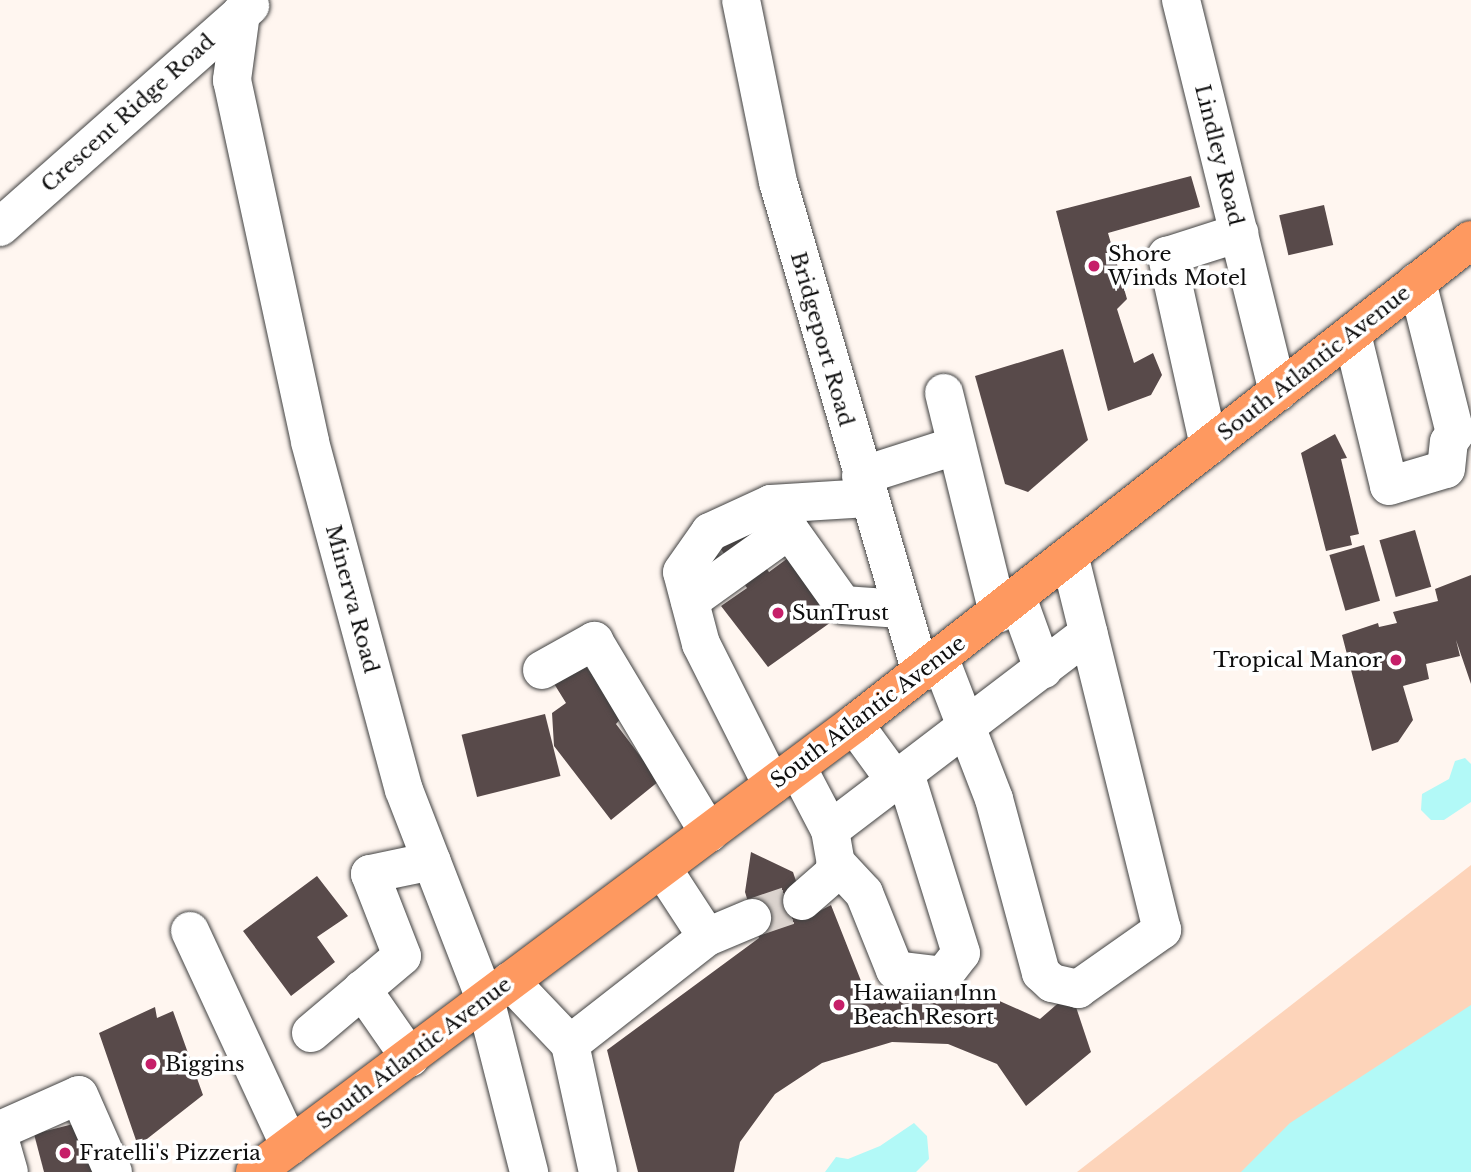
<!DOCTYPE html>
<html>
<head>
<meta charset="utf-8">
<style>
  body { margin:0 }
  #map { position:relative; width:1471px; height:1172px; overflow:hidden; background:#fff6f0; font-family:"Libre Baskerville",serif }
  div>[style] { position:absolute }
  .sand>* { inset:0; background:#fdd4ba }
  .water>* { inset:0; background:#b2f9f7 }
  .building>* { inset:0; background:#584a4a; transform-origin:0 0 }
  .minor-tunnel>* { height:38px; margin-top:-19px; transform-origin:0; background:repeating-linear-gradient(90deg,#dbd3ce 0 38px,transparent 0 57px) }
  .roads { filter:drop-shadow(0 0 2px #414141) drop-shadow(0 0 2px #414141) }
  .minor>* { height:38px; margin:-19px; padding:0 19px; transform-origin:19px; border-radius:19px; background:#fff }
  .major>* { height:38px; margin:-19px; padding:0 19px; transform-origin:19px; border-radius:19px; background:#fe9960 }
  .dots>* { width:19px; height:19px; translate:-50% -50%; box-sizing:border-box; border:4px solid #fff; border-radius:50% }
  span { translate:-50% -50%; white-space:nowrap; text-align:center; line-height:1.15; -webkit-text-stroke:7px #fff; paint-order:stroke }
  .street-label { font-size:21px; color:#0e0e0e }
  .poi-label { font-size:21px; color:#0e0e0e }
  .left { translate:0 -50%; text-align:left }
  .right { translate:-100% -50%; text-align:right }
</style>
</head>
<body>
<div id="map">
  <div class="sand">
    <div style="clip-path:polygon(1471px 865px,1471px 1107px,1384px 1172px,1077px 1172px)"></div>
  </div>
  <div class="water">
    <div style="clip-path:polygon(1465px 758px,1471px 764px,1471px 802px,1444px 820px,1431px 820px,1421px 810px,1422px 794px,1449px 779px,1455px 761px)"></div>
    <div style="clip-path:polygon(1471px 1005px,1471px 1172px,1241px 1172px,1290px 1123px)"></div>
    <div style="clip-path:polygon(914px 1123px,927px 1136px,929px 1159px,916px 1172px,825px 1172px,836px 1157px,848px 1159px,880px 1146px)"></div>
  </div>
  <div class="building">
    <div style="clip-path:polygon(1191px 176px,1200px 207px,1108px 233px,1127px 299px,1117px 309px,1134px 363px,1153px 353px,1162px 375px,1151px 395px,1108px 411px,1056px 211px)"></div>
    <div style="left:1324px;top:205px;width:41px;height:46px;rotate:77deg"></div>
    <div style="clip-path:polygon(1063px 349px,1088px 440px,1028px 492px,1005px 484px,975px 376px)"></div>
    <div style="clip-path:polygon(1335px 434px,1347px 458px,1341px 459px,1359px 534px,1350px 536px,1352px 545px,1326px 551px,1301px 453px)"></div>
    <div style="clip-path:polygon(736px 527px,769px 572px,788px 558px,834px 620px,768px 667px,721px 606px,747px 588px,716px 542px)"></div>
    <div style="left:1415px;top:530px;width:59px;height:37px;rotate:74deg"></div>
    <div style="left:1364px;top:545px;width:58px;height:36px;rotate:74deg"></div>
    <div style="clip-path:polygon(1471px 575px,1471px 684px,1456px 640px,1460px 656px,1426px 664px,1429px 679px,1403px 686px,1413px 720px,1398px 742px,1372px 751px,1342px 635px,1378px 623px,1379px 627px,1397px 623px,1393px 612px,1438px 601px,1435px 589px)"></div>
    <div style="clip-path:polygon(576px 653px,623px 716px,616px 724px,659px 781px,611px 820px,554px 746px,552px 713px,566px 703px,548px 674px)"></div>
    <div style="left:545px;top:714px;width:64px;height:86px;rotate:76deg"></div>
    <div style="clip-path:polygon(751px 852px,793px 872px,808px 917px,831px 905px,865px 991px,916px 984px,977px 991px,1040px 1019px,1071px 992px,1091px 1052px,1026px 1106px,997px 1064px,948px 1044px,892px 1042px,822px 1063px,775px 1094px,740px 1142px,734px 1172px,638px 1172px,607px 1050px,759px 938px,745px 892px)"></div>
    <div style="clip-path:polygon(317px 876px,348px 916px,317px 937px,335px 962px,291px 996px,243px 931px)"></div>
    <div style="clip-path:polygon(155px 1007px,157px 1018px,173px 1011px,203px 1095px,138px 1146px,99px 1033px)"></div>
    <div style="clip-path:polygon(81px 1122px,95px 1172px,44px 1172px,34px 1134px)"></div>
  </div>
  <div class="minor-tunnel">
    <div style="left:752px;top:918px;width:53px;rotate:-18.8deg"></div>
  </div>
  <div class="roads">
    <div class="minor">
      <div style="left:741px;top:0;width:186px;rotate:78.5deg"></div>
      <div style="left:778px;top:182px;width:511px;rotate:73.76deg"></div>
      <div style="left:1181px;top:0;width:404px;rotate:76.1deg"></div>
      <div style="left:241px;top:13px;width:68px;rotate:97.7deg"></div>
      <div style="left:232px;top:80px;width:370px;rotate:77.8deg"></div>
      <div style="left:310px;top:442px;width:360px;rotate:74.9deg"></div>
      <div style="left:404px;top:790px;width:224px;rotate:68.8deg"></div>
      <div style="left:485px;top:999px;width:179px;rotate:75.7deg"></div>
      <div style="left:0;top:227px;width:334px;rotate:-41.5deg"></div>
      <div style="left:1352px;top:334px;width:156px;rotate:76.3deg"></div>
      <div style="left:1389px;top:486px;width:59px;rotate:-16.6deg"></div>
      <div style="left:1446px;top:469px;width:27px;rotate:-84deg"></div>
      <div style="left:1449px;top:442px;width:11px;rotate:-56deg"></div>
      <div style="left:1455px;top:433px;width:156px;rotate:-104.1deg"></div>
      <div style="left:944px;top:393px;width:227px;rotate:76.2deg"></div>
      <div style="left:1209px;top:446px;width:195px;rotate:-102.5deg"></div>
      <div style="left:1167px;top:256px;width:76px;rotate:-17.7deg"></div>
      <div style="left:861px;top:476px;width:99px;rotate:-17.7deg"></div>
      <div style="left:771px;top:504px;width:97px;rotate:-3.5deg"></div>
      <div style="left:1017px;top:597px;width:77px;rotate:70.1deg"></div>
      <div style="left:690px;top:601px;width:122px;rotate:-35.6deg"></div>
      <div style="left:940px;top:659px;width:150px;rotate:68.9deg"></div>
      <div style="left:994px;top:799px;width:180px;rotate:74.9deg"></div>
      <div style="left:1041px;top:973px;width:15px;rotate:42deg"></div>
      <div style="left:1052px;top:983px;width:27px;rotate:13deg"></div>
      <div style="left:1078px;top:989px;width:103px;rotate:-35.1deg"></div>
      <div style="left:1162px;top:930px;width:386px;rotate:-103.9deg"></div>
      <div style="left:542px;top:670px;width:60px;rotate:-29.1deg"></div>
      <div style="left:594px;top:641px;width:224px;rotate:59.1deg"></div>
      <div style="left:854px;top:724px;width:73px;rotate:53.9deg"></div>
      <div style="left:797px;top:767px;width:71px;rotate:62.4deg"></div>
      <div style="left:830px;top:830px;width:34px;rotate:80deg"></div>
      <div style="left:836px;top:863px;width:11px;rotate:105deg"></div>
      <div style="left:833px;top:874px;width:41px;rotate:138.9deg"></div>
      <div style="left:772px;top:785px;width:158px;rotate:-116.7deg"></div>
      <div style="left:701px;top:644px;width:74px;rotate:-104.8deg"></div>
      <div style="left:682px;top:572px;width:49px;rotate:-55deg"></div>
      <div style="left:710px;top:532px;width:67px;rotate:-24.7deg"></div>
      <div style="left:771px;top:504px;width:124px;rotate:54.5deg"></div>
      <div style="left:843px;top:605px;width:58px;rotate:3.9deg"></div>
      <div style="left:830px;top:830px;width:325px;rotate:-37.3deg"></div>
      <div style="left:836px;top:863px;width:41px;rotate:47deg"></div>
      <div style="left:864px;top:893px;width:83px;rotate:68.1deg"></div>
      <div style="left:895px;top:970px;width:48px;rotate:7.1deg"></div>
      <div style="left:943px;top:976px;width:29px;rotate:-52deg"></div>
      <div style="left:961px;top:953px;width:185px;rotate:-107.3deg"></div>
      <div style="left:662px;top:868px;width:82px;rotate:56.9deg"></div>
      <div style="left:190px;top:931px;width:237px;rotate:65.1deg"></div>
      <div style="left:510px;top:981px;width:87px;rotate:46.4deg"></div>
      <div style="left:570px;top:1044px;width:131px;rotate:77.7deg"></div>
      <div style="left:362px;top:989px;width:84px;rotate:55.2deg"></div>
      <div style="left:311px;top:1033px;width:119px;rotate:-40.2deg"></div>
      <div style="left:402px;top:956px;width:88px;rotate:-111.3deg"></div>
      <div style="left:370px;top:874px;width:63px;rotate:-11.8deg"></div>
      <div style="left:570px;top:1044px;width:174px;rotate:-38deg"></div>
      <div style="left:707px;top:937px;width:49px;rotate:-22.9deg"></div>
      <div style="left:0;top:1130px;width:86px;rotate:-23.9deg"></div>
      <div style="left:79px;top:1095px;width:84px;rotate:66.2deg"></div>
      <div style="left:0;top:1141px;width:32px;rotate:74deg"></div>
    </div>
    <div class="major">
      <div style="left:255px;top:1172px;width:748px;rotate:-36.79deg"></div>
      <div style="left:854px;top:724px;width:784px;rotate:-38.11deg"></div>
    </div>
  </div>
  <div class="dots">
    <div style="left:1094px;top:266px;background:#c61f69"></div>
    <div style="left:778px;top:613px;background:#c61f69"></div>
    <div style="left:1396px;top:660px;background:#c61f69"></div>
    <div style="left:839px;top:1005px;background:#c61f69"></div>
    <div style="left:151px;top:1064px;background:#c61f69"></div>
    <div style="left:65px;top:1153px;background:#c61f69"></div>
  </div>
  <div class="street-label">
    <span style="left:128px;top:113px;rotate:-42deg">Crescent Ridge Road</span>
    <span style="left:1219px;top:155px;rotate:76deg">Lindley Road</span>
    <span style="left:822px;top:339px;rotate:74deg">Bridgeport Road</span>
    <span style="left:1314px;top:363px;rotate:-38deg">South Atlantic Avenue</span>
    <span style="left:352px;top:599px;rotate:75deg">Minerva Road</span>
    <span style="left:868px;top:712px;rotate:-37deg">South Atlantic Avenue</span>
    <span style="left:414px;top:1053px;rotate:-37deg">South Atlantic Avenue</span>
  </div>
  <div class="poi-label">
    <span class="left" style="left:1108px;top:266px">Shore<br>Winds Motel</span>
    <span class="left" style="left:792px;top:613px">SunTrust</span>
    <span class="right" style="left:1382px;top:660px">Tropical Manor</span>
    <span class="left" style="left:853px;top:1005px">Hawaiian Inn<br>Beach Resort</span>
    <span class="left" style="left:165px;top:1064px">Biggins</span>
    <span class="left" style="left:79px;top:1153px">Fratelli's Pizzeria</span>
  </div>
</div>
</body>
</html>
